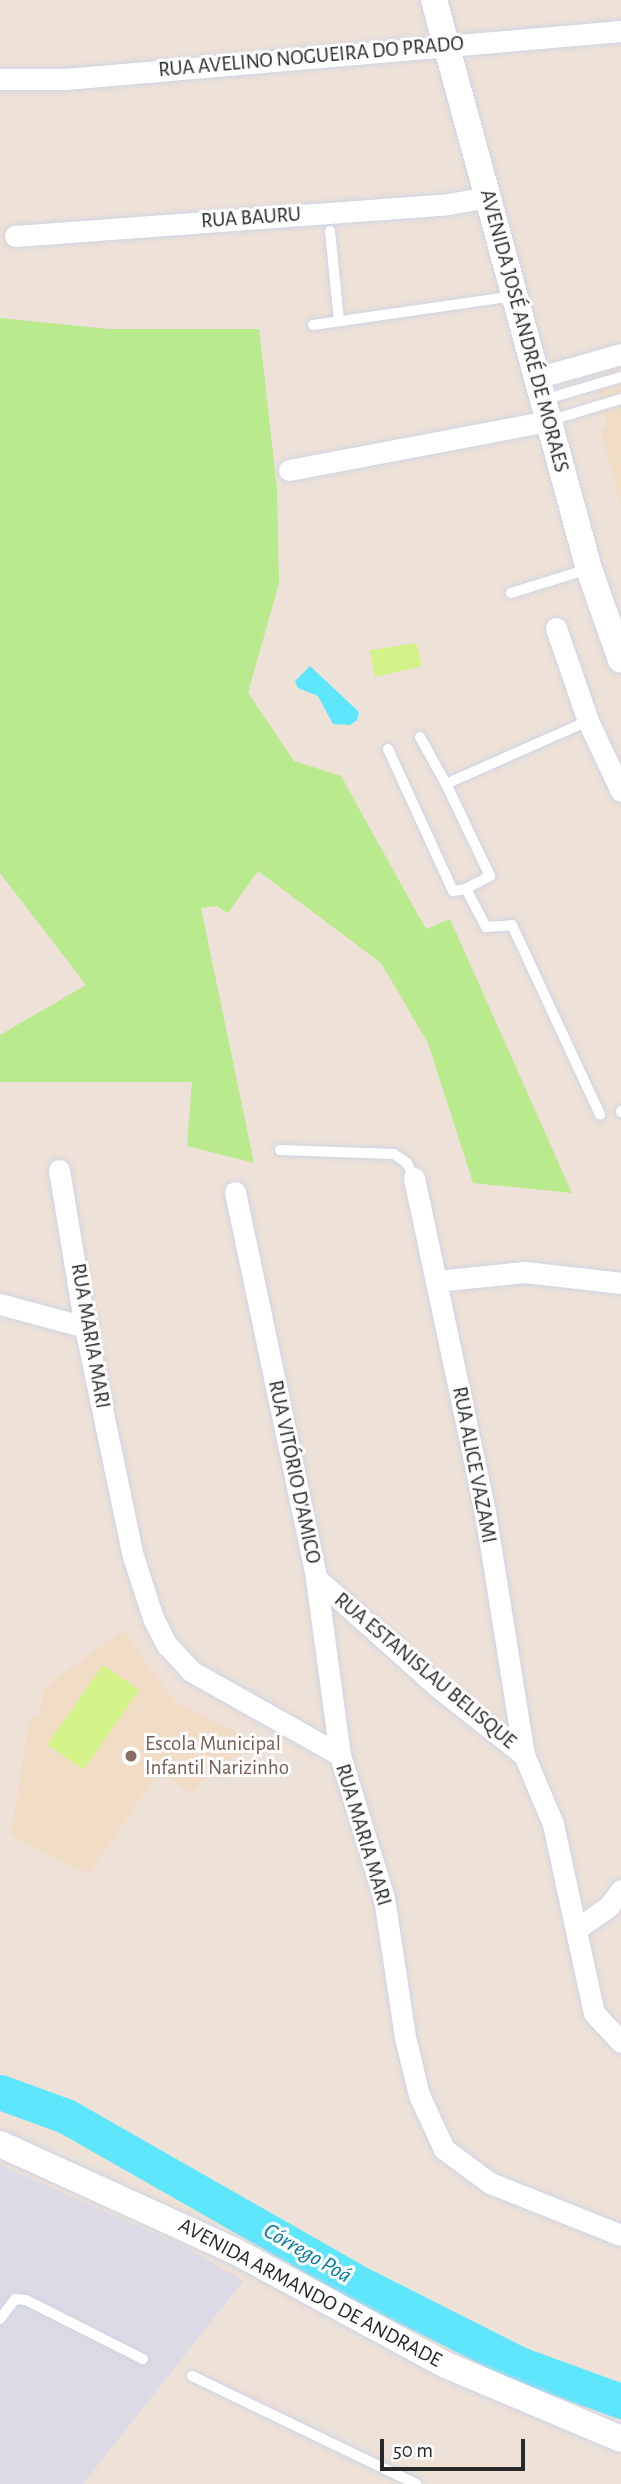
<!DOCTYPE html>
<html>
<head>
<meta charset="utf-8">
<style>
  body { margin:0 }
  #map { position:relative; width:621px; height:2484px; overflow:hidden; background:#ede1d8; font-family:"Alegreya Sans",sans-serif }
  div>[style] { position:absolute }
  .industrial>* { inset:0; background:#dcdae4 }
  .education>* { inset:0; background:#f1ddc5 }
  .green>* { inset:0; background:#b9ea8e }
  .pitch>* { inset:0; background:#d3f388; transform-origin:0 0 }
  .water>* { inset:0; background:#5ee6fc }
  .river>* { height:35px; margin:-17.5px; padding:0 17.5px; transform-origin:17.5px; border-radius:17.5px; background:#5ee6fc }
  .roads { filter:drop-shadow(0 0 2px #cdd4e4) drop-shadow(0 0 2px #cdd4e4) }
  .service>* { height:10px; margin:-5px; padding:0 5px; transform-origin:5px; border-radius:5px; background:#fff }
  .minor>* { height:21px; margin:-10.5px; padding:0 10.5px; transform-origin:10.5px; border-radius:10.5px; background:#fff }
  .tertiary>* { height:26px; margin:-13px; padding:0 13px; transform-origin:13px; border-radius:13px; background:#fff }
  .dots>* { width:19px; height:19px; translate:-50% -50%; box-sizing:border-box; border:4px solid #fff; border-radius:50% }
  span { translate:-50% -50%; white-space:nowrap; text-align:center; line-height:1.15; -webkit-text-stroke:6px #fff; paint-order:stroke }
  .street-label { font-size:21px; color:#282828 }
  .education-label { font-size:21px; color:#785e54 }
  .left { translate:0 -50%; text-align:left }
  .water-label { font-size:23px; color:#017b9e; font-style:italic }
  .scale { position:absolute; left:380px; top:2439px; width:145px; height:32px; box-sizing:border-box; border:4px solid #282828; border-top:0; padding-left:9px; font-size:21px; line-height:24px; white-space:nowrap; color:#282828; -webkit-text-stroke:5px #fff; paint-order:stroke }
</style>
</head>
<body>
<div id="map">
  <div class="industrial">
    <div style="clip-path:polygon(0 2165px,187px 2248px,243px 2281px,83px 2484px,0 2484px)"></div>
  </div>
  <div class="education">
    <div style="clip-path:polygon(621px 360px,621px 504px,601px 432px,607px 425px,593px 369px)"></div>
    <div style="clip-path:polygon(123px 1630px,173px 1699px,260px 1745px,214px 1767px,191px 1794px,159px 1771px,89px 1874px,11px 1835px,30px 1717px,39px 1715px,45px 1687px)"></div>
  </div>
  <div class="green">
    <div style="clip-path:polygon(0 318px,109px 329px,259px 329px,277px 489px,279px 583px,248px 693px,294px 761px,341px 776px,426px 929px,450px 919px,572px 1193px,473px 1183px,428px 1043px,381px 963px,258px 871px,228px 913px,217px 906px,201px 908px,254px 1163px,187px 1146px,192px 1082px,0 1082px,0 1035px,86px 985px,0 873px)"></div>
  </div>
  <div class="pitch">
    <div style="clip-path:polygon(416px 643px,422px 666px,375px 677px,370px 650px)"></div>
    <div style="left:103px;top:1665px;width:44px;height:97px;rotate:35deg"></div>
  </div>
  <div class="water">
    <div style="clip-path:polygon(310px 666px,359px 712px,357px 720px,350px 725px,333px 724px,318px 696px,298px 688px,295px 681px)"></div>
  </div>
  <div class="river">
    <div style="left:0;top:2092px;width:70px;rotate:20deg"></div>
    <div style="left:66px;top:2116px;width:331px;rotate:29.7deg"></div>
    <div style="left:353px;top:2280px;width:186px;rotate:26.8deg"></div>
    <div style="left:519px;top:2364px;width:109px;rotate:19.9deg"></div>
  </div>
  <div class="roads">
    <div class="service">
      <div style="left:330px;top:231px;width:90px;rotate:84.3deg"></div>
      <div style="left:313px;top:325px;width:203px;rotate:-8.2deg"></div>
      <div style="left:543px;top:400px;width:81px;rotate:-16.4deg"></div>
      <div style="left:548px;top:421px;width:76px;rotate:-16.8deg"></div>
      <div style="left:511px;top:593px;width:81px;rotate:-17.3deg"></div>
      <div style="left:588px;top:721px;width:155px;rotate:156.1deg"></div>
      <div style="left:446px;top:784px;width:102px;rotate:64.4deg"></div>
      <div style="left:490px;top:876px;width:27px;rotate:152deg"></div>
      <div style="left:466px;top:889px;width:43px;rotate:62.2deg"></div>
      <div style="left:486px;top:927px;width:26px;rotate:-4deg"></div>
      <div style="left:512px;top:925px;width:209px;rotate:65.1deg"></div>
      <div style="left:420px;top:737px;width:54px;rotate:61deg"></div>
      <div style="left:388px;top:749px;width:156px;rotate:65.4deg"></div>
      <div style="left:453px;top:891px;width:13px;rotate:-9deg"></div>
      <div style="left:621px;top:1112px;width:1px;rotate:-90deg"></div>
      <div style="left:280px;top:1150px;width:114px;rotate:2deg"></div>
      <div style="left:394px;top:1154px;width:16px;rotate:35deg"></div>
      <div style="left:407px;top:1163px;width:17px;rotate:65deg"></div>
      <div style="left:0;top:2319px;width:25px;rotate:-53deg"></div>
      <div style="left:15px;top:2299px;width:11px;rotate:5deg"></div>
      <div style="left:26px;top:2300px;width:131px;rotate:26.8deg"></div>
      <div style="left:192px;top:2376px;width:249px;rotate:25.7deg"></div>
    </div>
    <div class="minor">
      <div style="left:0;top:79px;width:65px"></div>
      <div style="left:65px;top:79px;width:558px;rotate:-4.93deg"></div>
      <div style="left:15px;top:236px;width:434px;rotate:-4.2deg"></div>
      <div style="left:448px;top:204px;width:40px;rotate:-10deg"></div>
      <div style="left:536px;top:378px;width:88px;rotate:-15.8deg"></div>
      <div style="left:289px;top:470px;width:264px;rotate:-10.7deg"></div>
      <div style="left:556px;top:628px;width:98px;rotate:71deg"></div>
      <div style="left:588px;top:721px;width:77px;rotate:64.8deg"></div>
      <div style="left:59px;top:1170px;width:159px;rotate:80.6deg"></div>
      <div style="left:85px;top:1327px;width:234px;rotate:78.2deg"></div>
      <div style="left:133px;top:1556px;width:65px;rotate:72.1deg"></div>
      <div style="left:153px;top:1618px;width:30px;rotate:63deg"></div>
      <div style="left:167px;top:1645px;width:35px;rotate:47deg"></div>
      <div style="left:191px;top:1671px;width:171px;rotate:29.4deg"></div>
      <div style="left:340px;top:1755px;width:150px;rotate:72.9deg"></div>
      <div style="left:384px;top:1898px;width:141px;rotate:81.4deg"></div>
      <div style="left:405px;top:2037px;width:60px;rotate:76.4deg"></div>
      <div style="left:419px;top:2095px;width:60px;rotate:65.2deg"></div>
      <div style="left:444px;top:2149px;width:57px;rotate:36.5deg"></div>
      <div style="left:490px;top:2183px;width:141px;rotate:21.7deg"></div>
      <div style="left:414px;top:1178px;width:341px;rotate:78deg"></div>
      <div style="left:485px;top:1512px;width:246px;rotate:80.9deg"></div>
      <div style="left:235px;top:1192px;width:394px;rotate:78.1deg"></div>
      <div style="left:316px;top:1578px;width:179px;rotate:82.3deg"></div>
      <div style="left:436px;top:1281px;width:89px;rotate:-5.8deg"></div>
      <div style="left:525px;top:1272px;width:97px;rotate:6.5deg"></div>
      <div style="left:0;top:1304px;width:88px;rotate:15.1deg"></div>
      <div style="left:316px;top:1578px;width:165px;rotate:41.8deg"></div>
      <div style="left:439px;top:1688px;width:108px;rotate:38.2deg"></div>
      <div style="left:524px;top:1755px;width:75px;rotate:67.2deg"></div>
      <div style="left:553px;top:1824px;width:193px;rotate:77.8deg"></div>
      <div style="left:594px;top:2013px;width:40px;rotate:47deg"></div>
      <div style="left:578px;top:1928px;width:38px;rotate:-35deg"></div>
      <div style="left:609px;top:1906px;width:20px;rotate:-53deg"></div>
    </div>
    <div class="tertiary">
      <div style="left:434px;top:0;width:590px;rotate:74.76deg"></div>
      <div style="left:589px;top:569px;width:96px;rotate:70.6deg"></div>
      <div style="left:0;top:2144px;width:256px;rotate:24.5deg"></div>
      <div style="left:233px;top:2250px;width:242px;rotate:28.4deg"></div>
      <div style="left:446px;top:2365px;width:190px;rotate:22.9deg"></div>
    </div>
  </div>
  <div class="dots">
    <div style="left:131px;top:1756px;background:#8d6e63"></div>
  </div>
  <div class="street-label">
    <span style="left:311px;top:57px;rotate:-5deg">RUA AVELINO NOGUEIRA DO PRADO</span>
    <span style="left:251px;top:218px;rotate:-4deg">RUA BAURU</span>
    <span style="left:524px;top:331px;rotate:75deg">AVENIDA JOSÉ ANDRÉ DE MORAES</span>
    <span style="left:90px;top:1336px;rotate:80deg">RUA MARIA MARI</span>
    <span style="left:474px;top:1465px;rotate:79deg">RUA ALICE VAZAMI</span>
    <span style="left:294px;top:1472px;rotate:78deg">RUA VITÓRIO D'AMICO</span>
    <span style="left:425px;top:1671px;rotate:40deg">RUA ESTANISLAU BELISQUE</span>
    <span style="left:363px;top:1835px;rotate:73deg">RUA MARIA MARI</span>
    <span style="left:310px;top:2293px;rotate:28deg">AVENIDA ARMANDO DE ANDRADE</span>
  </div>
  <div class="education-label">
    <span class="left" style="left:145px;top:1756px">Escola Municipal<br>Infantil Narizinho</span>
  </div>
  <div class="water-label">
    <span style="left:307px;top:2254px;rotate:30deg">Córrego Poá</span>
  </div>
  <div class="scale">50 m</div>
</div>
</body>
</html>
